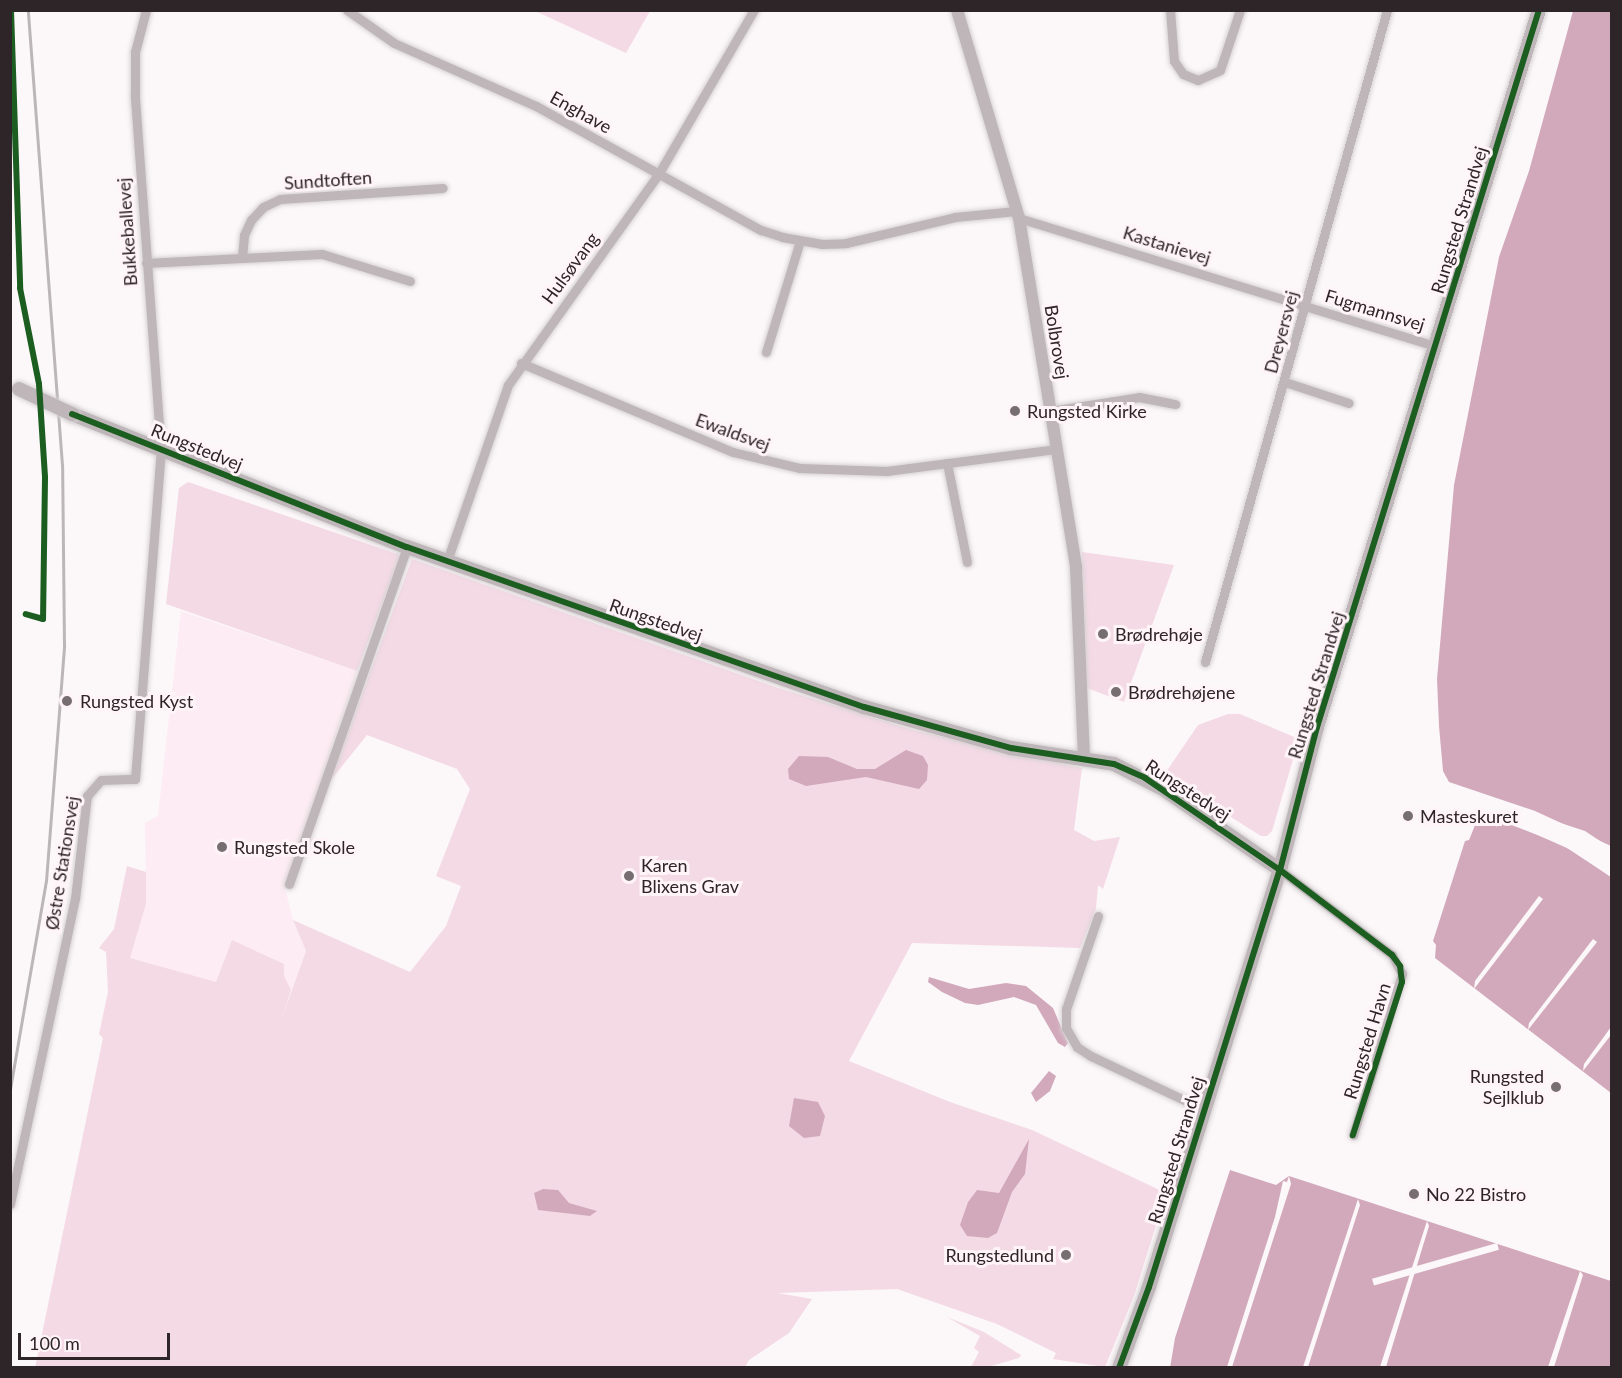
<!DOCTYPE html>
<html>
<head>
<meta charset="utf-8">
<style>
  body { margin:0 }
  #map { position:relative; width:1622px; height:1378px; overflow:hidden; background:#fcf7f9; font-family:Lato,sans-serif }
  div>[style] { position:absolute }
  .built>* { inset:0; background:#fdecf3 }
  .green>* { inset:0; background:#f4dae5 }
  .water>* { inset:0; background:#d2a9bb }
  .pier>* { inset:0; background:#fcf7f9; transform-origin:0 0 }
  .roads { filter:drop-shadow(0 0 2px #d6d2d3) drop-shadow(0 0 2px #d6d2d3) }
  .minor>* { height:9px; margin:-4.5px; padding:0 4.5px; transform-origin:4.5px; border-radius:4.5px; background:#bfb6b9 }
  .tertiary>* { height:12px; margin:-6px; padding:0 6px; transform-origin:6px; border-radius:6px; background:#bfb6b9 }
  .secondary>* { height:14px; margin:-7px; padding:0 7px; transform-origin:7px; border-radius:7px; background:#beb6b9 }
  .rail>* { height:3px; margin:-1.5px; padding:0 1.5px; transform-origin:1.5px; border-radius:1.5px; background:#bcb6b9 }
  .bridges { filter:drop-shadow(0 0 2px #d6d2d3) drop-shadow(0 0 2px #d6d2d3) }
  .secondary-bridge>* { height:14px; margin:-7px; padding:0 7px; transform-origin:7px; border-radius:7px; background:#beb6b9 }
  .cycleway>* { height:6px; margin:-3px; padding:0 3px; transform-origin:3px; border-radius:3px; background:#1b5e20 }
  .dots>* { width:16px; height:16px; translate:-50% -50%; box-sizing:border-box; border:3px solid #fff4f8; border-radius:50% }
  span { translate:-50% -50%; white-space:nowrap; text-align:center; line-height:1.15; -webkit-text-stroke:6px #fff4f8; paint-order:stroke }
  .street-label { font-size:18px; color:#2e2528 }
  .poi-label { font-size:18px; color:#2e2528 }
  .left { translate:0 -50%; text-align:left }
  .right { translate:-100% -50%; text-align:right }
  .frame { position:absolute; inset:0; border:12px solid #2e2528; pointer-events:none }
  .scale { position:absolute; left:18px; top:1333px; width:152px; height:27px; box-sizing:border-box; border:3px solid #2e2528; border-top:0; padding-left:8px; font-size:18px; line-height:21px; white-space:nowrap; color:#2e2528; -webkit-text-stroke:4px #fff4f8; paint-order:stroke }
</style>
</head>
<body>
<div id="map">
  <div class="built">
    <div style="clip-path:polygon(181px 611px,357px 671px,285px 888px,293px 920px,306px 951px,266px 1067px,112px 1015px,146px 904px,145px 823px,158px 816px)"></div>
  </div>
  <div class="green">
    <div style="clip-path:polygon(535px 11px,650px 11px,626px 53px)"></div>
    <div style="clip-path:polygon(188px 482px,400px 555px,357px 671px,166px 604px,179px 488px)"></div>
    <div style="clip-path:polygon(1082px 552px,1174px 565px,1124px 702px,1087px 688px)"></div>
    <div style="clip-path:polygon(412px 559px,778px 688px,913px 730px,1082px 768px,1074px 830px,1094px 841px,1120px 837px,1103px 889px,1098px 885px,1096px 909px,1080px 948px,912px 943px,849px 1061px,950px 1102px,1032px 1130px,1166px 1193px,1134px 1296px,1105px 1367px,1053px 1359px,1056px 1353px,997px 1324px,897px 1289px,778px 1293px,812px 1299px,789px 1333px,749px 1360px,745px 1367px,35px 1368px,103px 1038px,99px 1034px,108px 992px,106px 952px,99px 948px,114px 929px,127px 866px,146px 872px,146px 904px,130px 958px,216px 982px,232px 940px,284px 964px,284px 976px,291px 990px,281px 1021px,306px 951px,293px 920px,410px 972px,446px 926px,461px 886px,436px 876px,470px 789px,457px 769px,367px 735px,330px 781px)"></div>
    <div style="clip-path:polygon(1228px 714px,1240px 714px,1299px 739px,1272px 831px,1267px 836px,1261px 836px,1164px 775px,1198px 725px)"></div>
    <div style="clip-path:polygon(947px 1317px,984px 1332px,1021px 1355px,1019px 1358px,988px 1367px,971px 1367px,979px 1352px,974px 1348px,980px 1336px)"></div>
  </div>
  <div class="water">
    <div style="clip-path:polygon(1573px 11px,1611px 11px,1611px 846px,1535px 811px,1449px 782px,1443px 771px,1439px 726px,1437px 679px,1454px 485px,1499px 257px,1529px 171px)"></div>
    <div style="clip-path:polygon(906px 750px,923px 756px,928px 765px,927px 780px,919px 789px,866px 777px,806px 786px,789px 779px,788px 769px,799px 756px,828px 757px,857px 769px,875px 769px)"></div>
    <div style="clip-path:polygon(1480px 813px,1561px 844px,1611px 877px,1611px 1093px,1435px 958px,1436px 945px,1433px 941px,1465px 841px,1469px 840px)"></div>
    <div style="clip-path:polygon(929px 977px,969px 989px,1006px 983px,1026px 986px,1053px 1008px,1068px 1043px,1065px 1047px,1058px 1043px,1036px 1005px,1014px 997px,978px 1005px,965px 1003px,942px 992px,928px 982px)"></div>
    <div style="clip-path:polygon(1049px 1071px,1056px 1076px,1050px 1091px,1036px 1102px,1031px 1093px)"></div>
    <div style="clip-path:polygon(794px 1098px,818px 1102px,825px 1116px,820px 1136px,804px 1138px,789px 1126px)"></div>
    <div style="clip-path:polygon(1029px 1139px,1025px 1174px,1012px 1192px,997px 1233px,988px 1238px,967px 1236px,960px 1225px,968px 1202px,977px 1190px,999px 1193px)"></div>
    <div style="clip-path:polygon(1230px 1170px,1276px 1185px,1289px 1176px,1611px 1281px,1611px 1367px,1170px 1368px,1175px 1338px)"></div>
    <div style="clip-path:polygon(543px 1189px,558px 1190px,569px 1203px,597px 1211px,590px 1216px,538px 1210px,534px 1193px)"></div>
  </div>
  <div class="pier">
    <div style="clip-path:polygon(1512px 807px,1585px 831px,1612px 849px,1584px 834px)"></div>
    <div style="clip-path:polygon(1481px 810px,1562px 841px,1602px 865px,1611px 877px,1576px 852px)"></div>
    <div style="clip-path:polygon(1539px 896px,1543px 899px,1474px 989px,1475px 981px)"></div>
    <div style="clip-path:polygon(1593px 939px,1597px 942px,1528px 1030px,1529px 1023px)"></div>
    <div style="clip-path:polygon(1611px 1027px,1611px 1035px,1583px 1071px,1584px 1064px)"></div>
    <div style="clip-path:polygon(1289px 1176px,1291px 1184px,1232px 1367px,1227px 1367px,1275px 1217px,1283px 1181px,1287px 1182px)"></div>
    <div style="clip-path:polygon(1358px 1199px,1360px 1205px,1308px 1367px,1303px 1367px)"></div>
    <div style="clip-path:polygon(1427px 1221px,1429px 1226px,1386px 1367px,1380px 1367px)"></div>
    <div style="left:1497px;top:1243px;width:7px;height:130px;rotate:74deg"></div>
    <div style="clip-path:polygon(1580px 1271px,1583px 1275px,1561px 1345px,1554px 1367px,1548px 1367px)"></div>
  </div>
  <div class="roads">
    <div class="minor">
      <div style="left:347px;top:10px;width:57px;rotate:35.1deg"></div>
      <div style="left:394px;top:43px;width:155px;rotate:23.9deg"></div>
      <div style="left:536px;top:106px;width:257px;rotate:28.9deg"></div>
      <div style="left:761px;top:230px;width:22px;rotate:18deg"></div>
      <div style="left:782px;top:237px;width:41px;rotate:9.9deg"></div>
      <div style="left:822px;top:244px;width:24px;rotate:-2deg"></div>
      <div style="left:846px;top:243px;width:112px;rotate:-13.4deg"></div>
      <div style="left:955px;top:217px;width:61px;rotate:-5.6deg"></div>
      <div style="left:1170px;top:10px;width:51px;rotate:85.5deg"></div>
      <div style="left:1174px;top:61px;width:16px;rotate:55deg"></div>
      <div style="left:1183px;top:74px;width:16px;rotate:22deg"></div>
      <div style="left:1198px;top:80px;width:24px;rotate:-24deg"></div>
      <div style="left:1220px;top:70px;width:63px;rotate:-71.6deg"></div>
      <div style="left:1019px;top:218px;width:435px;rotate:17.1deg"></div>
      <div style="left:242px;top:258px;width:80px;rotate:-2.9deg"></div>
      <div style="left:322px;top:254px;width:92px;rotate:17.1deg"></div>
      <div style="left:146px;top:263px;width:96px;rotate:-3deg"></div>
      <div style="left:242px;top:258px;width:23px;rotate:-85deg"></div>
      <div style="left:244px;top:235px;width:17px;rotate:-65deg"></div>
      <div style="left:251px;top:220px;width:18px;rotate:-47deg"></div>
      <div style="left:263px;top:207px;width:19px;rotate:-25deg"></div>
      <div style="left:280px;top:199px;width:163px;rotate:-3.9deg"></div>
      <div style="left:766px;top:352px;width:116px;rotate:-73deg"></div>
      <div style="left:521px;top:363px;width:230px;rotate:22.8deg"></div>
      <div style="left:733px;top:452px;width:68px;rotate:13.6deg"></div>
      <div style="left:799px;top:468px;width:88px;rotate:2deg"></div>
      <div style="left:887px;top:471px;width:171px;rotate:-7.4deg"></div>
      <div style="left:1285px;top:382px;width:67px;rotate:18.2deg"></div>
      <div style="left:1050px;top:411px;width:90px;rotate:-8.9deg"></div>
      <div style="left:1139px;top:397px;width:37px;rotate:11deg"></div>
      <div style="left:947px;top:463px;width:101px;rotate:78.6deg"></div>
      <div style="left:447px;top:561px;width:186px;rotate:-70.9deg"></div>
      <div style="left:508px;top:385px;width:260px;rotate:-54.5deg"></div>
      <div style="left:659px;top:173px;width:189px;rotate:-59.8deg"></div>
      <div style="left:1205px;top:662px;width:677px;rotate:-74.4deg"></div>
      <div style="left:1280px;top:870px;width:141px;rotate:37.2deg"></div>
      <div style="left:1392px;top:955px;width:21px;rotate:62deg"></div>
      <div style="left:1402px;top:974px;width:168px;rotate:106.9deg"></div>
      <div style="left:289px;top:884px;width:357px;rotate:-70.7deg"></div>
      <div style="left:1098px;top:916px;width:98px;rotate:109deg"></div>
      <div style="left:1066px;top:1009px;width:19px;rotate:90deg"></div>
      <div style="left:1066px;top:1028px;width:22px;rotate:60deg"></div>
      <div style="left:1077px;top:1047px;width:17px;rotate:33deg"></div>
      <div style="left:1091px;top:1056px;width:126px;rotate:25.3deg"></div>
      <div style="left:10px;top:1204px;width:312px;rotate:-78deg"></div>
      <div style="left:75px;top:899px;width:104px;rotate:-83.4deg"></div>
      <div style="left:87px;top:796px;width:21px;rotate:-49deg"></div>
      <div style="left:101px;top:780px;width:34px;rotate:-2deg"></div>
      <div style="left:135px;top:779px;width:328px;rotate:-85.5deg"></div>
      <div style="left:161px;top:452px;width:358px;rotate:-94.2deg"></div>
      <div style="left:135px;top:95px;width:43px;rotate:-90deg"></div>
      <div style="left:135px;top:52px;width:43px;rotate:-75.3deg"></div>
    </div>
    <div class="tertiary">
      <div style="left:957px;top:10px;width:217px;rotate:73.4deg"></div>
      <div style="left:1019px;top:218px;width:354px;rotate:80.7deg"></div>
      <div style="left:1076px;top:567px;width:191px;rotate:87.6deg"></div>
    </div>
    <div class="secondary">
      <div style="left:72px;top:414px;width:360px;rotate:21.7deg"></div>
      <div style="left:407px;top:547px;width:484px;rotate:19.3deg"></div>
      <div style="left:864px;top:707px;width:153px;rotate:15.6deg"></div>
      <div style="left:1011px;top:748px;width:104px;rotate:8.8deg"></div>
      <div style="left:1114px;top:764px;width:55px;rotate:27deg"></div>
      <div style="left:1163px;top:789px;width:142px;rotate:34.7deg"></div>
      <div style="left:1119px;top:1368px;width:86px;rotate:-69.7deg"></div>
      <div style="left:1149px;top:1287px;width:437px;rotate:-72.6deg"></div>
      <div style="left:1280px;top:870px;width:148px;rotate:-75.5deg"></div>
      <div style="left:1317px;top:727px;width:751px;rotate:-72.8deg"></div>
    </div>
  </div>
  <div class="rail">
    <div style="left:10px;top:1089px;width:211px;rotate:-80.2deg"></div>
    <div style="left:46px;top:881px;width:237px;rotate:-85.6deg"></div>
    <div style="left:64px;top:645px;width:180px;rotate:-90.6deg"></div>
    <div style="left:62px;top:465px;width:456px;rotate:-94.3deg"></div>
  </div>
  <div class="bridges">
    <div class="secondary-bridge">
      <div style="left:19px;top:389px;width:59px;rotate:25.3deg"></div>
    </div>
  </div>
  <div class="cycleway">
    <div style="left:11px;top:10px;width:278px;rotate:88.1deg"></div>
    <div style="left:20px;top:288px;width:98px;rotate:78.8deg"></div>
    <div style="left:39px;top:384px;width:94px;rotate:86.3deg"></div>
    <div style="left:45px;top:478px;width:141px;rotate:90.8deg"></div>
    <div style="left:43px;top:619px;width:18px;rotate:-164deg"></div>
    <div style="left:72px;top:414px;width:360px;rotate:21.7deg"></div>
    <div style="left:407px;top:547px;width:484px;rotate:19.3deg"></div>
    <div style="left:864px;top:707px;width:153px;rotate:15.6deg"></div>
    <div style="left:1011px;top:748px;width:104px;rotate:8.8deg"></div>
    <div style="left:1114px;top:764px;width:34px;rotate:24deg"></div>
    <div style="left:1145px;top:778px;width:163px;rotate:34.3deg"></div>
    <div style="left:1280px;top:870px;width:141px;rotate:37.2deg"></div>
    <div style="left:1392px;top:955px;width:14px;rotate:54deg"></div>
    <div style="left:1400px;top:966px;width:16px;rotate:83deg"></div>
    <div style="left:1402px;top:982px;width:161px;rotate:107.8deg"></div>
    <div style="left:1119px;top:1368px;width:86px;rotate:-69.7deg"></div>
    <div style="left:1149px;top:1287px;width:437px;rotate:-72.6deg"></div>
    <div style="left:1280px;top:870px;width:148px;rotate:-75.5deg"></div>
    <div style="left:1317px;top:727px;width:751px;rotate:-72.8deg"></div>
  </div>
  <div class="dots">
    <div style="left:1015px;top:411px;background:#766e71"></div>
    <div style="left:1103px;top:634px;background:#766e71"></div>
    <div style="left:1116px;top:692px;background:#766e71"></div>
    <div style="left:67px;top:701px;background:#766e71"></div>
    <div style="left:1408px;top:816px;background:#766e71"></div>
    <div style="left:222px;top:847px;background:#766e71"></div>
    <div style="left:629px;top:876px;background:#766e71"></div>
    <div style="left:1556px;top:1087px;background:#766e71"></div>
    <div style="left:1414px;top:1194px;background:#766e71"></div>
    <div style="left:1066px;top:1255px;background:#766e71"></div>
  </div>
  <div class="street-label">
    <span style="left:581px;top:112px;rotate:29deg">Enghave</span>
    <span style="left:328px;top:180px;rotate:-4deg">Sundtoften</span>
    <span style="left:1459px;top:220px;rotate:-73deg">Rungsted Strandvej</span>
    <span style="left:127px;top:232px;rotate:-94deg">Bukkeballevej</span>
    <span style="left:1167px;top:245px;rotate:17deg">Kastanievej</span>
    <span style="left:570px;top:268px;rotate:-54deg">Hulsøvang</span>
    <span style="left:1375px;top:310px;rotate:17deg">Fugmannsvej</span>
    <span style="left:1281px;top:332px;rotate:-75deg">Dreyersvej</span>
    <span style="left:1057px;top:342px;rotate:81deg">Bolbrovej</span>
    <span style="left:733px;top:432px;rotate:20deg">Ewaldsvej</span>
    <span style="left:197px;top:447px;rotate:22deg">Rungstedvej</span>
    <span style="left:656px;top:620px;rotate:19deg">Rungstedvej</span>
    <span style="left:1316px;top:685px;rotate:-73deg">Rungsted Strandvej</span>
    <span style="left:1188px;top:790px;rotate:33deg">Rungstedvej</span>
    <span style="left:62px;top:863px;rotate:-81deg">Østre Stationsvej</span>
    <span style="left:1367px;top:1041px;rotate:-73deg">Rungsted Havn</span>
    <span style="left:1176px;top:1150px;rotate:-73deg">Rungsted Strandvej</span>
  </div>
  <div class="poi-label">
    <span class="left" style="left:1027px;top:411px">Rungsted Kirke</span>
    <span class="left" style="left:1115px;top:634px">Brødrehøje</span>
    <span class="left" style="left:1128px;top:692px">Brødrehøjene</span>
    <span class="left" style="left:80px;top:701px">Rungsted Kyst</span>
    <span class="left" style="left:1420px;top:816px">Masteskuret</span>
    <span class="left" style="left:234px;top:847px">Rungsted Skole</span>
    <span class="left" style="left:641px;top:876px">Karen<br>Blixens Grav</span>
    <span class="right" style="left:1544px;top:1087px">Rungsted<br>Sejlklub</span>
    <span class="left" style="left:1426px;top:1194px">No 22 Bistro</span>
    <span class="right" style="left:1054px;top:1255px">Rungstedlund</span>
  </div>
  <div class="frame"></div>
  <div class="scale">100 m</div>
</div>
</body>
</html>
